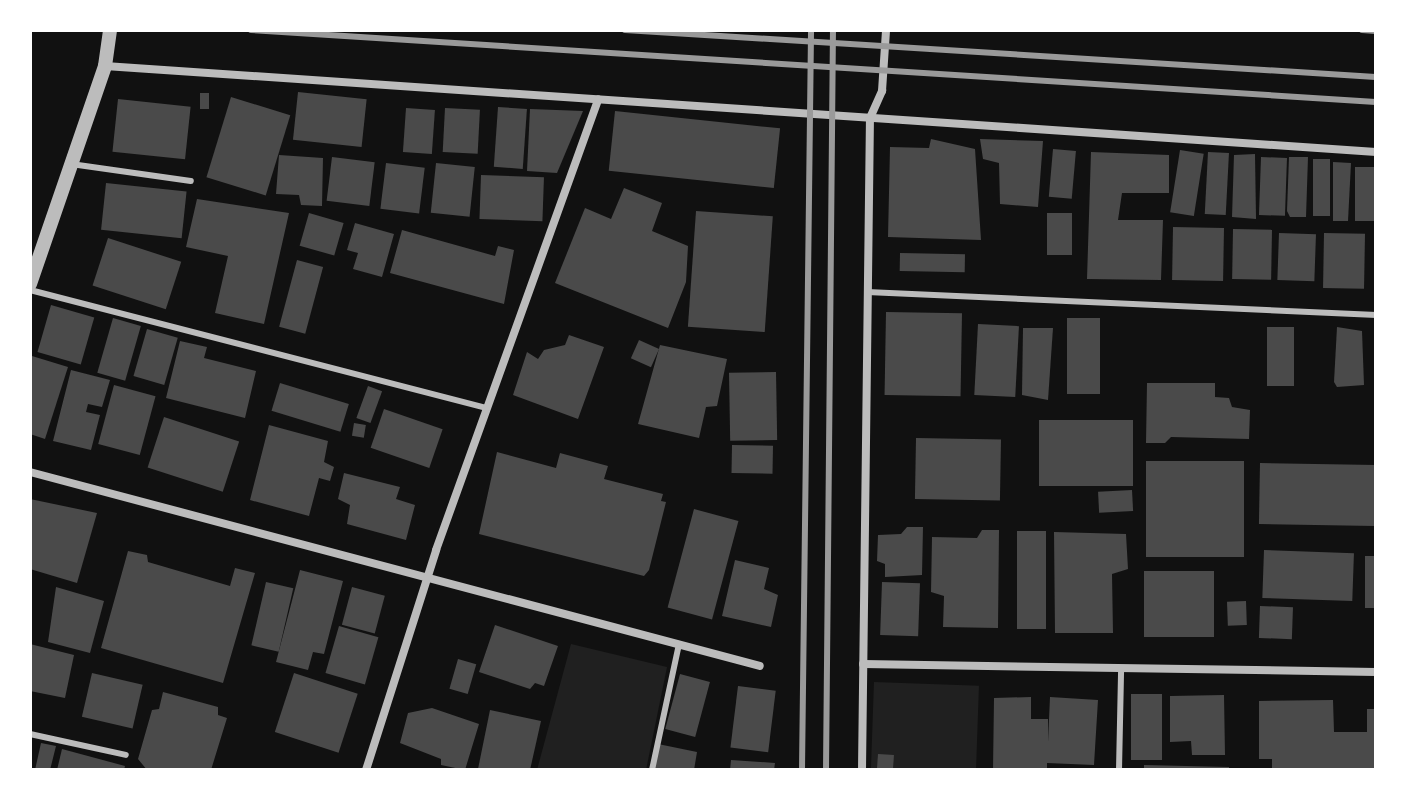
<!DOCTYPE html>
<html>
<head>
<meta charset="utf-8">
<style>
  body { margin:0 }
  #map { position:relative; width:1406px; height:800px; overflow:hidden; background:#111; font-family:Arial,sans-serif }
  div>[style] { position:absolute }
  .green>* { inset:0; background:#202020; transform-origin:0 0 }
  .building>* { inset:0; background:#4a4a4a; transform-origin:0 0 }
  .service>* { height:6px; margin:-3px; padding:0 3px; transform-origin:3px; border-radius:3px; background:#bcbcbc }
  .minor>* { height:8px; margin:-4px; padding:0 4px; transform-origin:4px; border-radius:4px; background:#bcbcbc }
  .tertiary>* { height:14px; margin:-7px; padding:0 7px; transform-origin:7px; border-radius:7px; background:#bcbcbc }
  .rail>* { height:6px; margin:-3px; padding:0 3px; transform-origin:3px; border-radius:3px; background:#9a9a9a }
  span { translate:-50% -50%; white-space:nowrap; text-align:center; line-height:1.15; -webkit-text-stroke:7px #fff; paint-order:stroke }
  .frame { position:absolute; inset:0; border:32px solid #fff; pointer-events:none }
</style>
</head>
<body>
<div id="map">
  <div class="green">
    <div style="clip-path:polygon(571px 644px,667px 667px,646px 770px,537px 770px)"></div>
    <div style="left:874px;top:682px;width:105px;height:88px;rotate:2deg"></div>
  </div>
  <div class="building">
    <div style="left:298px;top:92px;width:69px;height:48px;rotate:6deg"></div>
    <div style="left:200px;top:93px;width:9px;height:16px"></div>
    <div style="left:231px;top:97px;width:62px;height:84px;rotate:17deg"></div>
    <div style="left:118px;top:99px;width:73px;height:53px;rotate:6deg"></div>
    <div style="left:498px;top:107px;width:29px;height:60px;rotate:4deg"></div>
    <div style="left:406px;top:108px;width:29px;height:44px;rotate:4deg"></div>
    <div style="left:445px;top:108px;width:35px;height:44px;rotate:3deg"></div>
    <div style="clip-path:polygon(530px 109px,583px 111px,557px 173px,527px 171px)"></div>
    <div style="left:615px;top:111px;width:166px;height:60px;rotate:6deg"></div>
    <div style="clip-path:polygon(931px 139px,975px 149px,981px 240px,888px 237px,890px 147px,929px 148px)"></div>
    <div style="clip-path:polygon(980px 139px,1043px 141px,1038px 207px,1000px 204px,999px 163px,983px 159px)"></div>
    <div style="left:1053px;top:149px;width:23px;height:48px;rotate:5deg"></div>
    <div style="left:1180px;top:150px;width:24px;height:63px;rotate:9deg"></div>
    <div style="clip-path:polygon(1091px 152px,1169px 155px,1169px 193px,1122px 193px,1118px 220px,1163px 220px,1161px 280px,1087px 279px)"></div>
    <div style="left:1208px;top:152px;width:21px;height:62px;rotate:3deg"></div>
    <div style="clip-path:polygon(1255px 154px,1256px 219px,1232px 217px,1234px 155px)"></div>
    <div style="clip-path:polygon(279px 155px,323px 158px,322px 206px,301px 205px,299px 195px,276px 194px)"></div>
    <div style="left:332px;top:157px;width:43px;height:44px;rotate:7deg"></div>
    <div style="left:1261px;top:157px;width:26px;height:58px;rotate:2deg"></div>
    <div style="clip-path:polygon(1289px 157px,1308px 157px,1306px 217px,1290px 217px,1287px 211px)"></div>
    <div style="left:1313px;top:159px;width:17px;height:57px"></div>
    <div style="clip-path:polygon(1333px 162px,1351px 163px,1348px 221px,1333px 221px)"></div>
    <div style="left:386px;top:163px;width:39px;height:46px;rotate:7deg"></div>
    <div style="left:436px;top:163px;width:39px;height:50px;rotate:6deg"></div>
    <div style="left:1355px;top:167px;width:20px;height:54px"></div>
    <div style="left:481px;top:175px;width:63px;height:44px;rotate:2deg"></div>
    <div style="left:106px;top:183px;width:81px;height:47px;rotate:6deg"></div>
    <div style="clip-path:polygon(624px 188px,662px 203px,652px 231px,688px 246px,686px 282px,668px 328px,555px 283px,585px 208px,611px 219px)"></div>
    <div style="clip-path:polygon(197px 199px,289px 213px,264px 324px,215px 313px,228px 256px,186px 247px)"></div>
    <div style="left:696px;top:211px;width:77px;height:116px;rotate:4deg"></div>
    <div style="left:309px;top:213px;width:36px;height:34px;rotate:16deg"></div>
    <div style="left:1047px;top:213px;width:25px;height:42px"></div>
    <div style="clip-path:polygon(355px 223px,394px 234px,382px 277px,353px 269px,358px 253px,347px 250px)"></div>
    <div style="left:1173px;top:227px;width:51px;height:53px;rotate:1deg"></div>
    <div style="left:1233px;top:229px;width:39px;height:50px;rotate:1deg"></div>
    <div style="clip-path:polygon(402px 230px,495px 256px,498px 246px,514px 250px,504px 304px,390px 273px)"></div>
    <div style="left:1279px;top:233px;width:37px;height:47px;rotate:2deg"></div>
    <div style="left:1324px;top:233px;width:41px;height:55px;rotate:1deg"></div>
    <div style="left:108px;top:238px;width:77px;height:50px;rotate:18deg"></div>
    <div style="left:900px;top:253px;width:65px;height:18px;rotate:1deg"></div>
    <div style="left:297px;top:260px;width:27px;height:69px;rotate:15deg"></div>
    <div style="left:51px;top:305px;width:45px;height:49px;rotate:16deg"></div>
    <div style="left:886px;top:312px;width:76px;height:83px;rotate:1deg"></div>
    <div style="left:113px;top:318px;width:29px;height:57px;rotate:16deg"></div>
    <div style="left:1067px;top:318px;width:33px;height:76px"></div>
    <div style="left:978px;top:324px;width:41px;height:71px;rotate:3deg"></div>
    <div style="left:1267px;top:327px;width:27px;height:59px"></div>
    <div style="clip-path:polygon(1337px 327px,1362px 331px,1364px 385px,1337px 387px,1334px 382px)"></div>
    <div style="clip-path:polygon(1023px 328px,1053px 328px,1048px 400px,1022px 395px)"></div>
    <div style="left:147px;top:329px;width:32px;height:49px;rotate:16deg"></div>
    <div style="clip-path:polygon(569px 335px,604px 347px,578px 419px,513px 395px,527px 352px,538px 359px,544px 350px,565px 345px)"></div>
    <div style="left:639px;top:340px;width:22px;height:20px;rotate:24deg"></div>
    <div style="clip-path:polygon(180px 341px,207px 347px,204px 358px,256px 371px,245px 418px,166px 398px)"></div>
    <div style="clip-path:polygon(660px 345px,727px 359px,717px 406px,706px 407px,699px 438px,638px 424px)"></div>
    <div style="clip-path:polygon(32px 356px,68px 367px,45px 439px,30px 434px)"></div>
    <div style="clip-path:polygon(71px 370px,110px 380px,102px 407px,88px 404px,86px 412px,100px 415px,91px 450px,53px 441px)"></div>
    <div style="left:776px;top:372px;width:68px;height:47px;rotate:89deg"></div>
    <div style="left:280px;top:383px;width:72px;height:29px;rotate:17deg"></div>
    <div style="clip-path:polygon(1147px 383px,1215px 383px,1215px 397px,1229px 398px,1232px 407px,1250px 410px,1249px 439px,1171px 437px,1165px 443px,1146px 443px)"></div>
    <div style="left:114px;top:385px;width:43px;height:61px;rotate:15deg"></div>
    <div style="left:368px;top:386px;width:15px;height:34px;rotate:20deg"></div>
    <div style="left:384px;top:409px;width:62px;height:41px;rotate:19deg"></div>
    <div style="left:164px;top:417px;width:79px;height:53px;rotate:18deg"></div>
    <div style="left:1039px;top:420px;width:94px;height:66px"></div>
    <div style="left:354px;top:423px;width:12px;height:13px;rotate:9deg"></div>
    <div style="clip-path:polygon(269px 425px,328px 441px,324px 462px,334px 467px,330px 481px,319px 478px,309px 516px,250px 500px)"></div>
    <div style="left:916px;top:438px;width:85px;height:61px;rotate:1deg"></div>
    <div style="left:732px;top:445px;width:41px;height:28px;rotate:1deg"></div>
    <div style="clip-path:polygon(497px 452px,556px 468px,560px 453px,608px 466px,604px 479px,663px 494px,661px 501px,666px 502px,649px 570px,644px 576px,479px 534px)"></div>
    <div style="left:1146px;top:461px;width:98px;height:96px"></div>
    <div style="left:1260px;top:463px;width:116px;height:61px;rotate:1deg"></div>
    <div style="clip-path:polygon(344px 473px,400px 487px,396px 499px,415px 505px,406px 540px,347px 524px,350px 505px,338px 499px)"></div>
    <div style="left:1132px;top:490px;width:21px;height:34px;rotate:87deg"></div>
    <div style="clip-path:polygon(30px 499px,97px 513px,77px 583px,30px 569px)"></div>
    <div style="left:694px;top:509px;width:46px;height:102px;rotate:15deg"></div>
    <div style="clip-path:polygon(907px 527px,923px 527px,922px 575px,885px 577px,885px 564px,877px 561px,878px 535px,901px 534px)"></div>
    <div style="clip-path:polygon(982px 530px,999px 530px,998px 628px,943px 627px,944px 596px,931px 592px,932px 537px,977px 538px)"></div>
    <div style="left:1017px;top:531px;width:29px;height:98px"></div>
    <div style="clip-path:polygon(1054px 532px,1126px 534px,1128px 569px,1112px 574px,1113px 633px,1055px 633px)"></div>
    <div style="left:1264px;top:550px;width:90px;height:48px;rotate:2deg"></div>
    <div style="clip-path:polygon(128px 551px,147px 555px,148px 562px,230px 586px,235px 568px,255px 573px,223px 683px,101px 648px)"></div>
    <div style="left:1365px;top:556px;width:11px;height:52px"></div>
    <div style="clip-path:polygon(735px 560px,769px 568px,764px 589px,778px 595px,771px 627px,722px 616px)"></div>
    <div style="clip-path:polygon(300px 570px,343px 581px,324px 654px,313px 652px,308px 670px,276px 662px)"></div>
    <div style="left:1144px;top:571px;width:70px;height:66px"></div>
    <div style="left:266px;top:582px;width:28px;height:65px;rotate:13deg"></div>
    <div style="left:882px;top:582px;width:38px;height:53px;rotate:2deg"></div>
    <div style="clip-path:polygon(56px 587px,104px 601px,90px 653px,48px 642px)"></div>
    <div style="left:352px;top:587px;width:34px;height:39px;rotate:15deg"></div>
    <div style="left:1246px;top:601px;width:24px;height:19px;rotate:88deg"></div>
    <div style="left:1260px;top:606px;width:33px;height:32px;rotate:2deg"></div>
    <div style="clip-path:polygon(495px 625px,558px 646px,544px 686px,535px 683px,530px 689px,479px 672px)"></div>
    <div style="left:339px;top:626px;width:41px;height:49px;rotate:16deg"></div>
    <div style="clip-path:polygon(30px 644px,74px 655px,65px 698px,30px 691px)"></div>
    <div style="left:458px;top:659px;width:19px;height:31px;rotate:16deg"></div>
    <div style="left:92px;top:673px;width:52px;height:45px;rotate:13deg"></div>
    <div style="left:294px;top:673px;width:67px;height:62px;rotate:18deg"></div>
    <div style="left:680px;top:674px;width:31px;height:57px;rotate:15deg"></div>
    <div style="left:738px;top:686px;width:38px;height:62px;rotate:7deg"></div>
    <div style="clip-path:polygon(163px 692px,218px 707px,218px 715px,227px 718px,211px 770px,147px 770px,138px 759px,152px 710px,159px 709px)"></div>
    <div style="left:1131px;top:694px;width:31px;height:66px"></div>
    <div style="clip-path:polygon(1224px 695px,1225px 755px,1192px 755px,1191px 741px,1170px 742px,1170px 696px)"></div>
    <div style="clip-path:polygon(1031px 697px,1031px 719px,1048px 719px,1048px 742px,1050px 697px,1098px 700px,1094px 765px,1047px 763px,1047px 770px,993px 770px,994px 698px)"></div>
    <div style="clip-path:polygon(1333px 700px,1334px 732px,1367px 732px,1367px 709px,1376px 709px,1376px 770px,1272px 770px,1272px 759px,1259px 759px,1259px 701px)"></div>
    <div style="clip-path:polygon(432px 708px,479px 724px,465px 770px,441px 765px,441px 759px,400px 743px,408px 713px)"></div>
    <div style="clip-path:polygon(490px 710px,541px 721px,530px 770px,478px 769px)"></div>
    <div style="clip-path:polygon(41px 743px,56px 746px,50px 770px,35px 770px)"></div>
    <div style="clip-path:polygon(658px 744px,697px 752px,694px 770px,653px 770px)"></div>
    <div style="clip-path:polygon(62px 749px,125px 766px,124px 770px,57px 770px)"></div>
    <div style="left:878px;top:754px;width:16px;height:16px;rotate:4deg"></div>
    <div style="clip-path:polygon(731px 760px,775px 763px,774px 770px,730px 770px)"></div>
    <div style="clip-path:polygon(1144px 765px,1229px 767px,1229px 770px,1144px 770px)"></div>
  </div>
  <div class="service">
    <div style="left:71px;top:164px;width:121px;rotate:8.1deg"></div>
    <div style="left:30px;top:290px;width:472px;rotate:14.5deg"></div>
    <div style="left:867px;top:292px;width:510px;rotate:2.59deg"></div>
    <div style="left:30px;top:734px;width:98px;rotate:12.3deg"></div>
    <div style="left:652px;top:770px;width:129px;rotate:-77.9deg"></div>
    <div style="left:1119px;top:770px;width:99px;rotate:-88.8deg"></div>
  </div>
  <div class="minor">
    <div style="left:105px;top:66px;width:1274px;rotate:3.87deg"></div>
    <div style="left:30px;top:472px;width:755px;rotate:14.88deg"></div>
    <div style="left:863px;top:664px;width:513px;rotate:0.89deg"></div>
    <div style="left:366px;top:770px;width:231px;rotate:-72.3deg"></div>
    <div style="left:436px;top:550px;width:479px;rotate:-70.2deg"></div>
    <div style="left:862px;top:770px;width:652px;rotate:-89.3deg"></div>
    <div style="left:870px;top:118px;width:30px;rotate:-66deg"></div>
    <div style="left:882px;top:91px;width:61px;rotate:-86.2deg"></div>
  </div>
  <div class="tertiary">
    <div style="left:30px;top:284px;width:231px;rotate:-71deg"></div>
    <div style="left:105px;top:66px;width:36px;rotate:-82deg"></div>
  </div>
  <div class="rail">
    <div style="left:251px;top:30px;width:1127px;rotate:3.66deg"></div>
    <div style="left:625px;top:30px;width:752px;rotate:3.58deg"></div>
    <div style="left:1362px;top:30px;width:14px;rotate:4deg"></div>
    <div style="left:802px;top:770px;width:740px;rotate:-89.3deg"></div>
    <div style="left:826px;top:770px;width:740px;rotate:-89.46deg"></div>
  </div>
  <div class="frame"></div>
</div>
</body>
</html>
